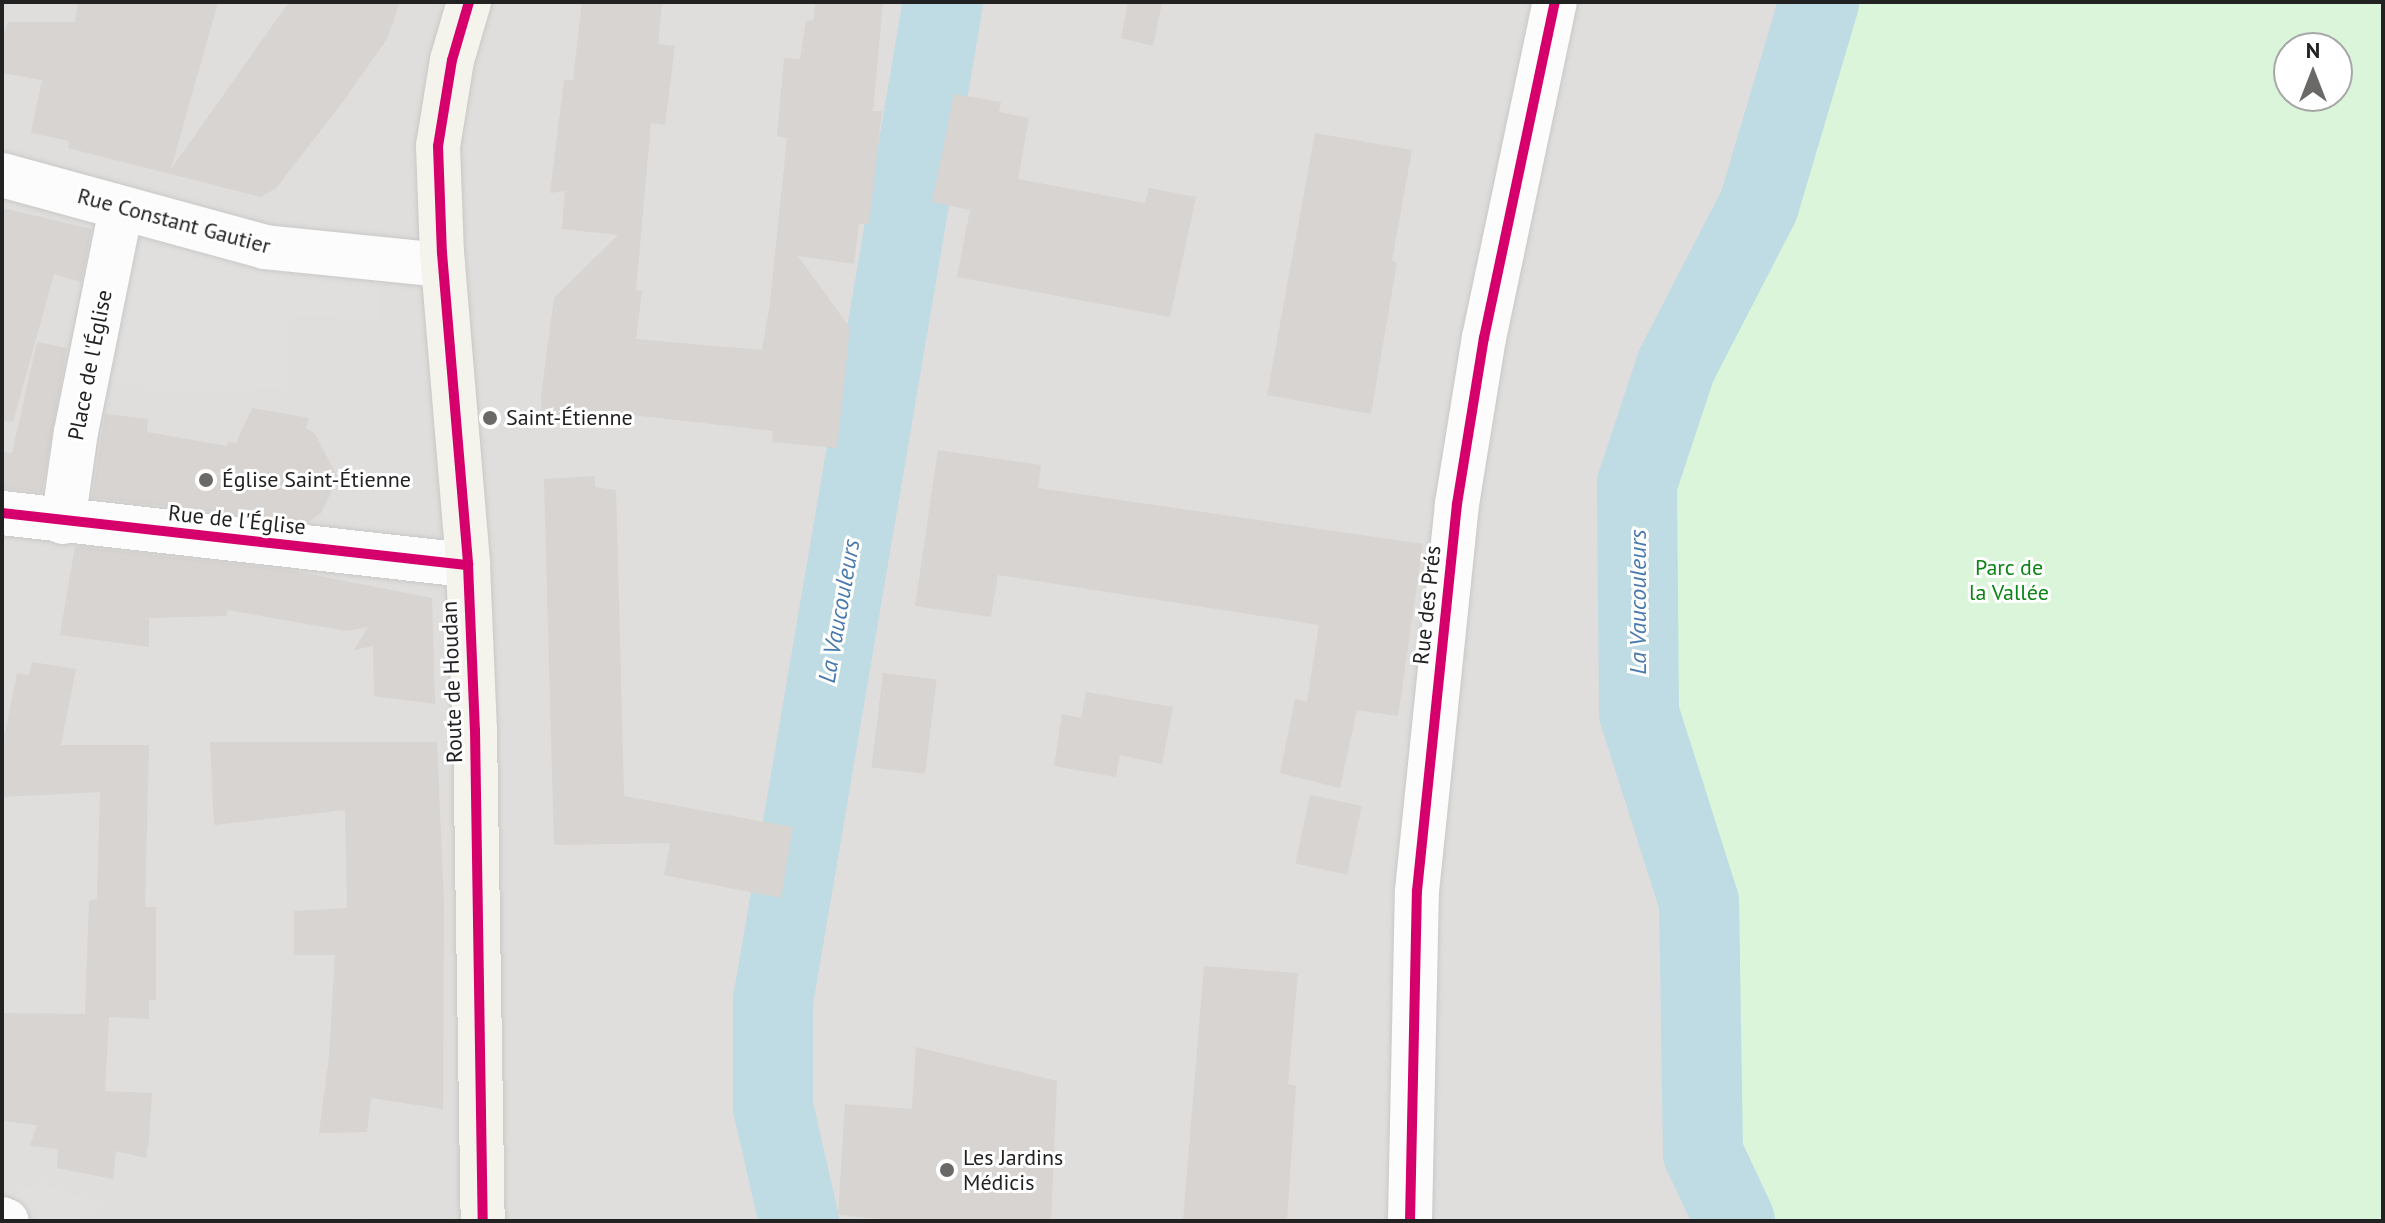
<!DOCTYPE html>
<html>
<head>
<meta charset="utf-8">
<style>
  body { margin:0 }
  #map { position:relative; width:2385px; height:1223px; overflow:hidden; background:#f0eeeb; font-family:"PT Sans",sans-serif }
  div>[style] { position:absolute }
  .residential>* { inset:0; background:#dfdedc }
  .park>* { inset:0; background:#daf5da }
  .parking>* { inset:0; background:#e0dfde }
  .river>* { height:80px; margin:-40px; padding:0 40px; transform-origin:40px; border-radius:40px; background:#bfdbe3 }
  .building>* { inset:0; background:#d7d4d2; transform-origin:0 0 }
  .roads { filter:drop-shadow(0 0 2px #c9c8c7) drop-shadow(0 0 2px #c9c8c7) }
  .street>* { height:44px; margin:-22px; padding:0 22px; transform-origin:22px; border-radius:22px; background:#fdfcfc }
  .secondary>* { height:44px; margin:-22px; padding:0 22px; transform-origin:22px; border-radius:22px; background:#f4f4ed }
  .cycleway>* { height:10px; margin:-5px; padding:0 5px; transform-origin:5px; border-radius:5px; background:#d6006c }
  .dots>* { width:22px; height:22px; translate:-50% -50%; box-sizing:border-box; border:4px solid #fff; border-radius:50% }
  span { translate:-50% -50%; white-space:nowrap; text-align:center; line-height:1.15; -webkit-text-stroke:6px #fff; paint-order:stroke }
  .street-label { font-size:22px; color:#222 }
  .poi-label { font-size:22px; color:#222 }
  .left { translate:0 -50%; text-align:left }
  .park-label { font-size:22px; color:#0c8416 }
  .water-label { font-size:24px; color:#4a7aab; font-style:italic }
  .frame { position:absolute; inset:0; border:4px solid #222; pointer-events:none }
  .north { position:absolute; left:2273px; top:32px; width:80px; height:80px; box-sizing:border-box; background:#fff; border:2px solid #a7a7a7; border-radius:50%; rotate:0deg; font-size:22px; font-weight:700; line-height:32px; text-align:center; color:#222 }
  .north::after { content:''; display:block; margin:auto; width:28px; height:36px; background:#6a6968; clip-path:polygon(50% 0,100% 100%,50% 72%,0 100%) }
</style>
</head>
<body>
<div id="map">
  <div class="residential">
    <div style="clip-path:polygon(evenodd,2px 2px,2383px 2px,2383px 1221px,2px 1221px,2px 2px,2289px 48px,2337px 48px,2337px 96px,2289px 96px,2289px 48px)"></div>
  </div>
  <div class="park">
    <div style="clip-path:polygon(evenodd,1801px 2px,2383px 2px,2383px 1221px,1708px 1221px,1682px 1031px,1628px 539px,1801px 2px,2289px 48px,2337px 48px,2337px 96px,2289px 96px,2289px 48px)"></div>
  </div>
  <div class="parking">
    <div style="clip-path:polygon(130px 235px,242px 260px,382px 271px,380px 321px,289px 314px,286px 387px,106px 384px)"></div>
    <div style="clip-path:polygon(39px 1182px,99px 1204px,78px 1221px,47px 1221px,7px 1202px,12px 1195px)"></div>
    <div style="clip-path:polygon(374px 1217px,374px 1221px,243px 1221px)"></div>
  </div>
  <div class="river">
    <div style="left:799px;top:1221px;width:117px;rotate:-102.8deg"></div>
    <div style="left:773px;top:1107px;width:106px;rotate:-90deg"></div>
    <div style="left:773px;top:1001px;width:1013px;rotate:-80.34deg"></div>
    <div style="left:1735px;top:1221px;width:75px;rotate:-115.2deg"></div>
    <div style="left:1703px;top:1153px;width:251px;rotate:-90.9deg"></div>
    <div style="left:1699px;top:902px;width:198px;rotate:-107.6deg"></div>
    <div style="left:1639px;top:713px;width:229px;rotate:-90.5deg"></div>
    <div style="left:1637px;top:484px;width:124px;rotate:-71.7deg"></div>
    <div style="left:1676px;top:366px;width:181px;rotate:-62.7deg"></div>
    <div style="left:1759px;top:205px;width:212px;rotate:-73.5deg"></div>
  </div>
  <div class="building">
    <div style="clip-path:polygon(78px 2px,218px 2px,171px 169px,289px 2px,400px 2px,387px 39px,342px 103px,276px 188px,261px 197px,68px 148px,69px 141px,31px 133px,42px 80px,2px 73px,2px 38px,8px 22px,75px 22px)"></div>
    <div style="clip-path:polygon(582px 2px,662px 4px,658px 44px,675px 46px,665px 125px,651px 123px,636px 290px,642px 291px,636px 339px,762px 350px,770px 304px,787px 138px,777px 136px,784px 58px,800px 59px,806px 21px,814px 20px,815px 2px,883px 2px,873px 111px,882px 111px,869px 224px,859px 224px,854px 264px,798px 256px,850px 328px,837px 448px,772px 442px,773px 431px,598px 411px,597px 422px,542px 417px,541px 396px,554px 298px,618px 235px,562px 229px,565px 191px,550px 193px,564px 80px,573px 80px)"></div>
    <div style="clip-path:polygon(1128px 2px,1162px 2px,1153px 46px,1121px 38px)"></div>
    <div style="clip-path:polygon(954px 94px,1001px 102px,999px 112px,1029px 118px,1018px 179px,1145px 203px,1149px 188px,1196px 197px,1170px 317px,957px 277px,970px 210px,932px 202px)"></div>
    <div style="clip-path:polygon(1315px 133px,1412px 150px,1392px 260px,1397px 263px,1371px 414px,1267px 395px)"></div>
    <div style="clip-path:polygon(2px 208px,92px 229px,81px 282px,54px 274px,13px 422px,2px 420px)"></div>
    <div style="clip-path:polygon(37px 342px,67px 348px,42px 492px,2px 488px,2px 452px,12px 453px)"></div>
    <div style="clip-path:polygon(252px 408px,309px 418px,306px 428px,315px 434px,338px 478px,321px 513px,308px 522px,92px 498px,105px 414px,148px 419px,147px 432px,227px 446px,228px 442px,236px 443px)"></div>
    <div style="clip-path:polygon(938px 450px,1041px 465px,1038px 488px,1423px 544px,1398px 716px,1357px 710px,1340px 788px,1280px 773px,1295px 699px,1307px 701px,1319px 625px,998px 575px,991px 617px,915px 606px)"></div>
    <div style="clip-path:polygon(595px 476px,595px 487px,616px 490px,624px 796px,793px 827px,781px 898px,664px 875px,670px 843px,554px 845px,544px 479px)"></div>
    <div style="clip-path:polygon(75px 546px,289px 570px,432px 598px,435px 704px,374px 696px,373px 646px,354px 650px,368px 627px,347px 631px,227px 610px,226px 616px,149px 618px,149px 647px,60px 635px)"></div>
    <div style="clip-path:polygon(32px 662px,76px 669px,61px 745px,149px 745px,145px 907px,156px 907px,156px 1000px,149px 1000px,149px 1019px,109px 1017px,105px 1091px,152px 1093px,149px 1138px,146px 1158px,116px 1151px,113px 1179px,57px 1168px,58px 1149px,30px 1146px,37px 1125px,2px 1121px,2px 1013px,85px 1014px,89px 901px,97px 899px,100px 792px,2px 797px,2px 748px,17px 673px,29px 675px)"></div>
    <div style="left:883px;top:673px;width:54px;height:95px;rotate:7deg"></div>
    <div style="clip-path:polygon(1086px 692px,1173px 707px,1162px 764px,1120px 755px,1116px 777px,1054px 766px,1062px 714px,1081px 718px)"></div>
    <div style="clip-path:polygon(210px 742px,437px 742px,444px 904px,443px 1109px,371px 1098px,367px 1132px,319px 1133px,329px 1057px,335px 955px,294px 955px,294px 911px,347px 908px,345px 810px,214px 825px)"></div>
    <div style="left:1310px;top:795px;width:53px;height:70px;rotate:12deg"></div>
    <div style="clip-path:polygon(1204px 966px,1298px 973px,1288px 1084px,1296px 1086px,1287px 1221px,1183px 1221px)"></div>
    <div style="clip-path:polygon(916px 1047px,1057px 1081px,1051px 1221px,907px 1221px,838px 1215px,845px 1104px,912px 1109px)"></div>
  </div>
  <div class="roads">
    <div class="street">
      <div style="left:2px;top:175px;width:273px;rotate:15.3deg"></div>
      <div style="left:265px;top:247px;width:179px;rotate:5.8deg"></div>
      <div style="left:2px;top:513px;width:469px;rotate:6.4deg"></div>
      <div style="left:63px;top:522px;width:91px;rotate:-81.8deg"></div>
      <div style="left:76px;top:432px;width:227px;rotate:-78.6deg"></div>
      <div style="left:2px;top:1219px;width:5px;rotate:22deg"></div>
      <div style="left:1410px;top:1221px;width:330px;rotate:-88.8deg"></div>
      <div style="left:1417px;top:891px;width:389px;rotate:-84.1deg"></div>
      <div style="left:1457px;top:504px;width:168px;rotate:-80.8deg"></div>
      <div style="left:1484px;top:338px;width:343px;rotate:-78.1deg"></div>
    </div>
    <div class="secondary">
      <div style="left:469px;top:2px;width:60px;rotate:106.3deg"></div>
      <div style="left:452px;top:60px;width:87px;rotate:99.2deg"></div>
      <div style="left:438px;top:146px;width:107px;rotate:87.9deg"></div>
      <div style="left:442px;top:253px;width:313px;rotate:85.2deg"></div>
      <div style="left:468px;top:565px;width:165px;rotate:87.6deg"></div>
      <div style="left:475px;top:730px;width:491px;rotate:89.1deg"></div>
    </div>
  </div>
  <div class="cycleway">
    <div style="left:469px;top:2px;width:60px;rotate:106.3deg"></div>
    <div style="left:452px;top:60px;width:87px;rotate:99.2deg"></div>
    <div style="left:438px;top:146px;width:107px;rotate:87.9deg"></div>
    <div style="left:442px;top:253px;width:313px;rotate:85.2deg"></div>
    <div style="left:468px;top:565px;width:165px;rotate:87.6deg"></div>
    <div style="left:475px;top:730px;width:491px;rotate:89.1deg"></div>
    <div style="left:2px;top:513px;width:469px;rotate:6.4deg"></div>
    <div style="left:1410px;top:1221px;width:330px;rotate:-88.8deg"></div>
    <div style="left:1417px;top:891px;width:389px;rotate:-84.1deg"></div>
    <div style="left:1457px;top:504px;width:168px;rotate:-80.8deg"></div>
    <div style="left:1484px;top:338px;width:343px;rotate:-78.1deg"></div>
  </div>
  <div class="dots">
    <div style="left:490px;top:418px;background:#6a6968"></div>
    <div style="left:206px;top:480px;background:#6a6968"></div>
    <div style="left:947px;top:1170px;background:#6a6968"></div>
  </div>
  <div class="street-label">
    <span style="left:174px;top:221px;rotate:15deg">Rue Constant Gautier</span>
    <span style="left:90px;top:365px;rotate:-79deg">Place de l'Église</span>
    <span style="left:237px;top:520px;rotate:6deg">Rue de l'Église</span>
    <span style="left:1427px;top:605px;rotate:-84deg">Rue des Prés</span>
    <span style="left:452px;top:682px;rotate:-92deg">Route de Houdan</span>
  </div>
  <div class="poi-label">
    <span class="left" style="left:506px;top:418px">Saint-Étienne</span>
    <span class="left" style="left:222px;top:480px">Église Saint-Étienne</span>
    <span class="left" style="left:963px;top:1170px">Les Jardins<br>Médicis</span>
  </div>
  <div class="park-label">
    <span style="left:2009px;top:580px">Parc de<br>la Vallée</span>
  </div>
  <div class="water-label">
    <span style="left:1638px;top:602px;rotate:-90deg">La Vaucouleurs</span>
    <span style="left:839px;top:611px;rotate:-80deg">La Vaucouleurs</span>
  </div>
  <div class="frame"></div>
  <div class="north">N</div>
</div>
</body>
</html>
